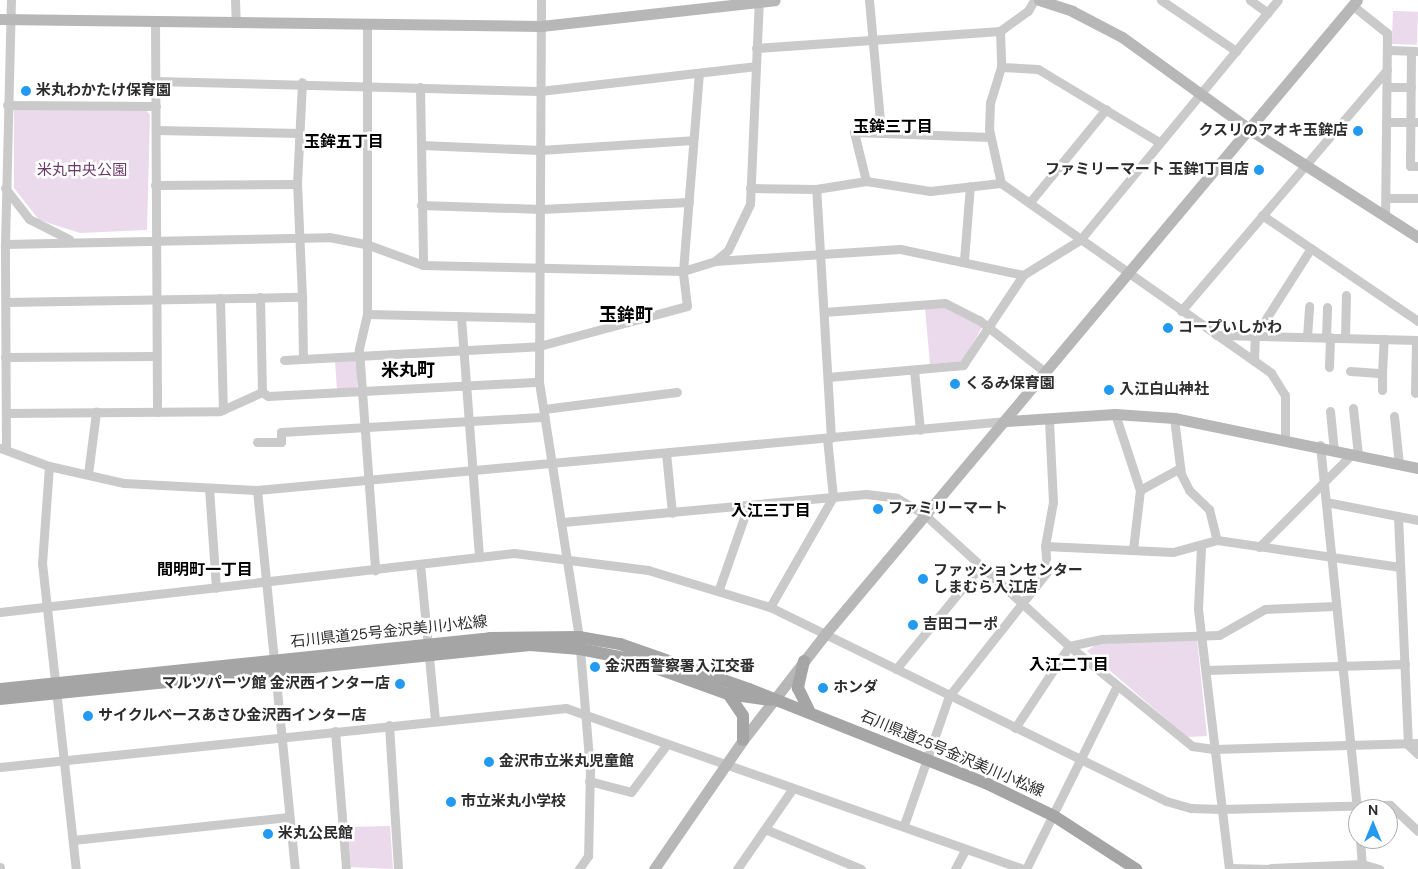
<!DOCTYPE html>
<html>
<head>
<meta charset="utf-8">
<style>
  body { margin:0 }
  #map { position:relative; width:1418px; height:869px; overflow:hidden; background:#fff; font-family:"DM Sans","Noto Sans JP",sans-serif }
  div>[style] { position:absolute }
  .green>* { inset:0; background:#ebd9ec; transform-origin:0 0 }
  .street>* { height:9px; margin:-4.5px; padding:0 4.5px; transform-origin:4.5px; border-radius:4.5px; background:#cacaca }
  .secondary>* { height:11px; margin:-5.5px; padding:0 5.5px; transform-origin:5.5px; border-radius:5.5px; background:#b7b7b7 }
  .primary>* { height:12px; margin:-6px; padding:0 6px; transform-origin:6px; border-radius:6px; background:#a5a5a5 }
  .dots>* { width:14px; height:14px; translate:-50% -50%; box-sizing:border-box; border:2px solid #fff; border-radius:50% }
  span { translate:-50% -50%; white-space:nowrap; text-align:center; line-height:1.15; -webkit-text-stroke:5px #fff; paint-order:stroke }
  .poi-label { font-size:15px; color:#2d2d2d; font-weight:700 }
  .left { translate:0 -50%; text-align:left }
  .right { translate:-100% -50%; text-align:right }
  .park-label { font-size:15px; color:#6c386a }
  .street-label { font-size:15px; color:#2d2d2d }
  .neighbourhood-label { font-size:16px; color:#000; font-weight:700 }
  .quarter-label { font-size:18px; color:#000; font-weight:700 }
  .north { position:absolute; left:1348px; top:799px; width:50px; height:50px; box-sizing:border-box; background:#fff; border:1px solid #ababab; border-radius:50%; rotate:0deg; font-size:14px; font-weight:700; line-height:20px; text-align:center; color:#2d2d2d }
  .north::after { content:''; display:block; margin:auto; width:18px; height:22px; background:#229af1; clip-path:polygon(50% 0,100% 100%,50% 72%,0 100%) }
</style>
</head>
<body>
<div id="map">
  <div class="green">
    <div style="left:1393px;top:11px;width:25px;height:33px;rotate:2deg"></div>
    <div style="clip-path:polygon(14px 109px,146px 110px,150px 115px,147px 230px,80px 233px,39px 220px,14px 188px)"></div>
    <div style="clip-path:polygon(925px 308px,945px 308px,982px 327px,963px 361px,930px 364px)"></div>
    <div style="clip-path:polygon(335px 360px,357px 361px,357px 389px,337px 390px)"></div>
    <div style="clip-path:polygon(1197px 639px,1207px 736px,1187px 737px,1087px 651px,1097px 644px)"></div>
    <div style="clip-path:polygon(390px 826px,393px 869px,351px 867px,348px 827px)"></div>
  </div>
  <div class="street">
    <div style="left:235px;top:0;width:23px;rotate:88deg"></div>
    <div style="left:541px;top:0;width:382px;rotate:90.3deg"></div>
    <div style="left:539px;top:382px;width:258px;rotate:81.1deg"></div>
    <div style="left:579px;top:637px;width:134px;rotate:85.3deg"></div>
    <div style="left:590px;top:771px;width:85px;rotate:91.3deg"></div>
    <div style="left:588px;top:856px;width:16px;rotate:125deg"></div>
    <div style="left:869px;top:0;width:132px;rotate:84.8deg"></div>
    <div style="left:1161px;top:0;width:91px;rotate:34.2deg"></div>
    <div style="left:1250px;top:0;width:22px;rotate:36deg"></div>
    <div style="left:1352px;top:5px;width:45px;rotate:38.7deg"></div>
    <div style="left:1387px;top:33px;width:182px;rotate:90.6deg"></div>
    <div style="left:155px;top:22px;width:390px;rotate:89.7deg"></div>
    <div style="left:367px;top:24px;width:290px;rotate:90deg"></div>
    <div style="left:367px;top:314px;width:37px;rotate:103deg"></div>
    <div style="left:359px;top:350px;width:221px;rotate:85.8deg"></div>
    <div style="left:1000px;top:31px;width:36px;rotate:88deg"></div>
    <div style="left:1001px;top:67px;width:37px;rotate:107deg"></div>
    <div style="left:990px;top:102px;width:27px;rotate:92deg"></div>
    <div style="left:989px;top:129px;width:55px;rotate:77.5deg"></div>
    <div style="left:756px;top:48px;width:245px;rotate:-4deg"></div>
    <div style="left:1000px;top:31px;width:34px;rotate:-36deg"></div>
    <div style="left:1028px;top:11px;width:13px;rotate:-61deg"></div>
    <div style="left:1388px;top:50px;width:30px;rotate:2deg"></div>
    <div style="left:1411px;top:51px;width:115px;rotate:90.5deg"></div>
    <div style="left:1410px;top:166px;width:8px"></div>
    <div style="left:1001px;top:67px;width:37px;rotate:3deg"></div>
    <div style="left:1038px;top:69px;width:141px;rotate:31.1deg"></div>
    <div style="left:156px;top:81px;width:384px;rotate:1.5deg"></div>
    <div style="left:540px;top:91px;width:216px;rotate:-6.6deg"></div>
    <div style="left:420px;top:87px;width:178px;rotate:89deg"></div>
    <div style="left:1387px;top:87px;width:24px"></div>
    <div style="left:7px;top:105px;width:149px;rotate:0.4deg"></div>
    <div style="left:1386px;top:122px;width:32px"></div>
    <div style="left:156px;top:130px;width:144px;rotate:1.2deg"></div>
    <div style="left:421px;top:145px;width:119px;rotate:2.4deg"></div>
    <div style="left:540px;top:150px;width:153px;rotate:-3.7deg"></div>
    <div style="left:866px;top:181px;width:50px;rotate:-103.8deg"></div>
    <div style="left:854px;top:132px;width:136px;rotate:2.1deg"></div>
    <div style="left:155px;top:185px;width:142px;rotate:-0.4deg"></div>
    <div style="left:5px;top:188px;width:39px;rotate:52deg"></div>
    <div style="left:29px;top:219px;width:45px;rotate:26.6deg"></div>
    <div style="left:750px;top:188px;width:66px;rotate:0.9deg"></div>
    <div style="left:1386px;top:198px;width:32px"></div>
    <div style="left:1030px;top:202px;width:120px;rotate:-50.7deg"></div>
    <div style="left:421px;top:205px;width:120px;rotate:1.9deg"></div>
    <div style="left:541px;top:209px;width:148px;rotate:-2.7deg"></div>
    <div style="left:1262px;top:215px;width:189px;rotate:34.2deg"></div>
    <div style="left:5px;top:244px;width:244px;rotate:-88.6deg"></div>
    <div style="left:964px;top:260px;width:74px;rotate:-85.4deg"></div>
    <div style="left:715px;top:261px;width:185px;rotate:-3.7deg"></div>
    <div style="left:900px;top:249px;width:126px;rotate:11.9deg"></div>
    <div style="left:260px;top:297px;width:95px;rotate:88.8deg"></div>
    <div style="left:302px;top:297px;width:62px;rotate:89.1deg"></div>
    <div style="left:220px;top:298px;width:112px;rotate:88.5deg"></div>
    <div style="left:6px;top:302px;width:296px;rotate:-1deg"></div>
    <div style="left:302px;top:297px;width:113px;rotate:-92.5deg"></div>
    <div style="left:297px;top:184px;width:102px;rotate:-87.2deg"></div>
    <div style="left:1181px;top:311px;width:317px;rotate:-49.5deg"></div>
    <div style="left:824px;top:312px;width:121px;rotate:-4.3deg"></div>
    <div style="left:945px;top:303px;width:38px;rotate:27deg"></div>
    <div style="left:979px;top:320px;width:84px;rotate:38.2deg"></div>
    <div style="left:367px;top:314px;width:172px;rotate:1.3deg"></div>
    <div style="left:461px;top:317px;width:241px;rotate:85.7deg"></div>
    <div style="left:1216px;top:335px;width:202px;rotate:1.4deg"></div>
    <div style="left:1307px;top:337px;width:31px;rotate:-86deg"></div>
    <div style="left:1326px;top:337px;width:30px;rotate:-88deg"></div>
    <div style="left:1345px;top:338px;width:43px;rotate:-88.7deg"></div>
    <div style="left:5px;top:357px;width:151px;rotate:-0.4deg"></div>
    <div style="left:284px;top:360px;width:255px;rotate:-3.1deg"></div>
    <div style="left:539px;top:346px;width:153px;rotate:-15.1deg"></div>
    <div style="left:687px;top:306px;width:35px;rotate:-97deg"></div>
    <div style="left:683px;top:271px;width:199px;rotate:-85.4deg"></div>
    <div style="left:1254px;top:361px;width:25px;rotate:-88deg"></div>
    <div style="left:1255px;top:336px;width:104px;rotate:-57.5deg"></div>
    <div style="left:1329px;top:367px;width:30px;rotate:-88deg"></div>
    <div style="left:914px;top:370px;width:60px;rotate:84.3deg"></div>
    <div style="left:1350px;top:371px;width:32px;rotate:4deg"></div>
    <div style="left:1382px;top:373px;width:34px;rotate:-87deg"></div>
    <div style="left:1382px;top:373px;width:17px;rotate:90deg"></div>
    <div style="left:828px;top:377px;width:136px;rotate:-5.1deg"></div>
    <div style="left:963px;top:365px;width:108px;rotate:-56.3deg"></div>
    <div style="left:1023px;top:275px;width:67px;rotate:-31.6deg"></div>
    <div style="left:1080px;top:240px;width:311px;rotate:-50.5deg"></div>
    <div style="left:1415px;top:393px;width:53px;rotate:-88.9deg"></div>
    <div style="left:1353px;top:408px;width:47px;rotate:83.9deg"></div>
    <div style="left:544px;top:409px;width:134px;rotate:-7.3deg"></div>
    <div style="left:1330px;top:411px;width:40px;rotate:84.3deg"></div>
    <div style="left:6px;top:413px;width:214px;rotate:-0.5deg"></div>
    <div style="left:220px;top:411px;width:46px;rotate:-24.3deg"></div>
    <div style="left:262px;top:392px;width:7px;rotate:34deg"></div>
    <div style="left:268px;top:396px;width:271px;rotate:-3deg"></div>
    <div style="left:1115px;top:414px;width:80px;rotate:71.8deg"></div>
    <div style="left:1140px;top:490px;width:60px;rotate:96.7deg"></div>
    <div style="left:1394px;top:416px;width:48px;rotate:84.1deg"></div>
    <div style="left:1174px;top:418px;width:56px;rotate:82.9deg"></div>
    <div style="left:1181px;top:474px;width:18px;rotate:63deg"></div>
    <div style="left:1189px;top:490px;width:28px;rotate:44deg"></div>
    <div style="left:1209px;top:509px;width:32px;rotate:76deg"></div>
    <div style="left:831px;top:438px;width:249px;rotate:-93.4deg"></div>
    <div style="left:816px;top:189px;width:51px;rotate:-9.1deg"></div>
    <div style="left:866px;top:181px;width:65px;rotate:8.9deg"></div>
    <div style="left:930px;top:191px;width:71px;rotate:-6.4deg"></div>
    <div style="left:1001px;top:183px;width:330px;rotate:35.1deg"></div>
    <div style="left:1271px;top:373px;width:26px;rotate:58deg"></div>
    <div style="left:1285px;top:395px;width:43px;rotate:90deg"></div>
    <div style="left:257px;top:442px;width:24px"></div>
    <div style="left:281px;top:442px;width:10px;rotate:-90deg"></div>
    <div style="left:281px;top:432px;width:264px;rotate:-3.3deg"></div>
    <div style="left:1320px;top:445px;width:378px;rotate:84.2deg"></div>
    <div style="left:0;top:448px;width:52px;rotate:20.2deg"></div>
    <div style="left:49px;top:466px;width:77px;rotate:12.8deg"></div>
    <div style="left:124px;top:483px;width:133px;rotate:3deg"></div>
    <div style="left:257px;top:490px;width:752px;rotate:-5.26deg"></div>
    <div style="left:6px;top:450px;width:206px;rotate:-90.3deg"></div>
    <div style="left:5px;top:244px;width:324px;rotate:-1.2deg"></div>
    <div style="left:329px;top:237px;width:38px;rotate:11deg"></div>
    <div style="left:366px;top:244px;width:61px;rotate:20.2deg"></div>
    <div style="left:423px;top:265px;width:260px;rotate:1.3deg"></div>
    <div style="left:683px;top:271px;width:34px;rotate:-17deg"></div>
    <div style="left:715px;top:261px;width:17px;rotate:-40deg"></div>
    <div style="left:728px;top:250px;width:51px;rotate:-64.4deg"></div>
    <div style="left:750px;top:204px;width:204px;rotate:-87.5deg"></div>
    <div style="left:666px;top:453px;width:60px;rotate:84.3deg"></div>
    <div style="left:49px;top:466px;width:97px;rotate:94.1deg"></div>
    <div style="left:42px;top:563px;width:308px;rotate:83.7deg"></div>
    <div style="left:88px;top:474px;width:63px;rotate:-82.6deg"></div>
    <div style="left:209px;top:488px;width:100px;rotate:86deg"></div>
    <div style="left:257px;top:490px;width:381px;rotate:84.3deg"></div>
    <div style="left:1140px;top:490px;width:46px;rotate:-28.8deg"></div>
    <div style="left:1326px;top:502px;width:94px;rotate:11.1deg"></div>
    <div style="left:1398px;top:516px;width:227px;rotate:87.5deg"></div>
    <div style="left:563px;top:522px;width:304px;rotate:-5.3deg"></div>
    <div style="left:866px;top:494px;width:31px;rotate:7deg"></div>
    <div style="left:897px;top:498px;width:33px;rotate:31deg"></div>
    <div style="left:925px;top:515px;width:195px;rotate:42.3deg"></div>
    <div style="left:1069px;top:646px;width:159px;rotate:39.1deg"></div>
    <div style="left:1192px;top:746px;width:22px;rotate:8deg"></div>
    <div style="left:1214px;top:749px;width:204px;rotate:-1.7deg"></div>
    <div style="left:1045px;top:546px;width:128px;rotate:2.7deg"></div>
    <div style="left:1173px;top:552px;width:46px;rotate:-15.3deg"></div>
    <div style="left:1217px;top:540px;width:185px;rotate:8.4deg"></div>
    <div style="left:1201px;top:547px;width:62px;rotate:92.8deg"></div>
    <div style="left:1198px;top:609px;width:262px;rotate:83.2deg"></div>
    <div style="left:1259px;top:547px;width:132px;rotate:-45deg"></div>
    <div style="left:420px;top:564px;width:157px;rotate:84.5deg"></div>
    <div style="left:719px;top:589px;width:88px;rotate:-70.7deg"></div>
    <div style="left:770px;top:607px;width:127px;rotate:-60.2deg"></div>
    <div style="left:833px;top:497px;width:59px;rotate:-95.8deg"></div>
    <div style="left:0;top:612px;width:517px;rotate:-6.55deg"></div>
    <div style="left:514px;top:553px;width:135px;rotate:7.2deg"></div>
    <div style="left:648px;top:570px;width:127px;rotate:16.9deg"></div>
    <div style="left:770px;top:607px;width:441px;rotate:26.1deg"></div>
    <div style="left:1166px;top:801px;width:26px;rotate:16deg"></div>
    <div style="left:1191px;top:808px;width:30px;rotate:2deg"></div>
    <div style="left:1221px;top:809px;width:169px;rotate:-1.4deg"></div>
    <div style="left:1390px;top:805px;width:38px;rotate:43deg"></div>
    <div style="left:896px;top:669px;width:134px;rotate:-50.7deg"></div>
    <div style="left:1206px;top:670px;width:199px;rotate:-1.7deg"></div>
    <div style="left:389px;top:725px;width:144px;rotate:86.4deg"></div>
    <div style="left:1015px;top:728px;width:98px;rotate:-56.6deg"></div>
    <div style="left:1069px;top:646px;width:35px;rotate:-12deg"></div>
    <div style="left:1103px;top:639px;width:116px;rotate:-2deg"></div>
    <div style="left:1219px;top:635px;width:53px;rotate:-29.5deg"></div>
    <div style="left:1265px;top:609px;width:70px;rotate:-2.5deg"></div>
    <div style="left:335px;top:731px;width:138px;rotate:85.4deg"></div>
    <div style="left:1406px;top:743px;width:16px;rotate:43deg"></div>
    <div style="left:0;top:767px;width:569px;rotate:-5.95deg"></div>
    <div style="left:566px;top:708px;width:485px;rotate:19.4deg"></div>
    <div style="left:589px;top:781px;width:43px;rotate:14.7deg"></div>
    <div style="left:631px;top:792px;width:60px;rotate:-53.1deg"></div>
    <div style="left:904px;top:825px;width:137px;rotate:-70.8deg"></div>
    <div style="left:949px;top:696px;width:158px;rotate:-51.7deg"></div>
    <div style="left:1047px;top:572px;width:26px;rotate:-94deg"></div>
    <div style="left:1045px;top:546px;width:45px;rotate:-79.7deg"></div>
    <div style="left:1053px;top:502px;width:82px;rotate:-92.8deg"></div>
    <div style="left:765px;top:829px;width:104px;rotate:22.6deg"></div>
    <div style="left:1360px;top:839px;width:30px;rotate:86deg"></div>
    <div style="left:73px;top:840px;width:217px;rotate:-6.1deg"></div>
    <div style="left:0;top:867px;width:2px;rotate:90deg"></div>
    <div style="left:1229px;top:868px;width:43px;rotate:1.3deg"></div>
    <div style="left:1271px;top:868px;width:91px;rotate:-2.5deg"></div>
    <div style="left:1362px;top:864px;width:18px;rotate:16deg"></div>
    <div style="left:737px;top:869px;width:98px;rotate:-55.3deg"></div>
    <div style="left:955px;top:869px;width:21px;rotate:-62deg"></div>
    <div style="left:1026px;top:869px;width:204px;rotate:-63.6deg"></div>
  </div>
  <div class="secondary">
    <div style="left:1039px;top:0;width:35px;rotate:18deg"></div>
    <div style="left:1072px;top:11px;width:56px;rotate:27.5deg"></div>
    <div style="left:1122px;top:37px;width:157px;rotate:35.9deg"></div>
    <div style="left:1249px;top:129px;width:201px;rotate:32.6deg"></div>
    <div style="left:0;top:19px;width:541px;rotate:0.74deg"></div>
    <div style="left:541px;top:26px;width:235px;rotate:-6.3deg"></div>
    <div style="left:1007px;top:421px;width:108px;rotate:-3.7deg"></div>
    <div style="left:1115px;top:414px;width:59px;rotate:3.9deg"></div>
    <div style="left:1174px;top:418px;width:249px;rotate:11.6deg"></div>
    <div style="left:654px;top:869px;width:157px;rotate:-55.4deg"></div>
    <div style="left:743px;top:740px;width:135px;rotate:-52.2deg"></div>
    <div style="left:826px;top:633px;width:826px;rotate:-50.01deg"></div>
  </div>
  <div class="primary">
    <div style="left:804px;top:661px;width:28px;rotate:103deg"></div>
    <div style="left:798px;top:688px;width:25px;rotate:64deg"></div>
    <div style="left:0;top:689px;width:493px;rotate:-5.9deg"></div>
    <div style="left:490px;top:638px;width:89px;rotate:-0.6deg"></div>
    <div style="left:579px;top:637px;width:42px;rotate:9.7deg"></div>
    <div style="left:620px;top:644px;width:137px;rotate:19.2deg"></div>
    <div style="left:749px;top:689px;width:257px;rotate:21.7deg"></div>
    <div style="left:988px;top:784px;width:73px;rotate:25.9deg"></div>
    <div style="left:1054px;top:816px;width:98px;rotate:32.9deg"></div>
    <div style="left:729px;top:695px;width:25px;rotate:56deg"></div>
    <div style="left:743px;top:716px;width:24px;rotate:90deg"></div>
    <div style="left:0;top:699px;width:533px;rotate:-5.82deg"></div>
    <div style="left:530px;top:645px;width:50px;rotate:4.6deg"></div>
    <div style="left:580px;top:649px;width:55px;rotate:11.5deg"></div>
    <div style="left:634px;top:660px;width:100px;rotate:19.9deg"></div>
    <div style="left:728px;top:694px;width:42px;rotate:8.1deg"></div>
  </div>
  <div class="dots">
    <div style="left:26px;top:91px;background:#229af1"></div>
    <div style="left:1358px;top:131px;background:#229af1"></div>
    <div style="left:1259px;top:170px;background:#229af1"></div>
    <div style="left:1168px;top:328px;background:#229af1"></div>
    <div style="left:955px;top:384px;background:#229af1"></div>
    <div style="left:1109px;top:390px;background:#229af1"></div>
    <div style="left:878px;top:509px;background:#229af1"></div>
    <div style="left:923px;top:579px;background:#229af1"></div>
    <div style="left:913px;top:625px;background:#229af1"></div>
    <div style="left:595px;top:667px;background:#229af1"></div>
    <div style="left:400px;top:684px;background:#229af1"></div>
    <div style="left:823px;top:688px;background:#229af1"></div>
    <div style="left:88px;top:716px;background:#229af1"></div>
    <div style="left:489px;top:762px;background:#229af1"></div>
    <div style="left:451px;top:802px;background:#229af1"></div>
    <div style="left:268px;top:834px;background:#229af1"></div>
  </div>
  <div class="poi-label">
    <span class="left" style="left:36px;top:91px">米丸わかたけ保育園</span>
    <span class="right" style="left:1348px;top:131px">クスリのアオキ玉鉾店</span>
    <span class="right" style="left:1249px;top:170px">ファミリーマート 玉鉾1丁目店</span>
    <span class="left" style="left:1178px;top:328px">コープいしかわ</span>
    <span class="left" style="left:965px;top:384px">くるみ保育園</span>
    <span class="left" style="left:1119px;top:390px">入江白山神社</span>
    <span class="left" style="left:888px;top:509px">ファミリーマート</span>
    <span class="left" style="left:933px;top:579px">ファッションセンター<br>しまむら入江店</span>
    <span class="left" style="left:923px;top:625px">吉田コーポ</span>
    <span class="left" style="left:605px;top:667px">金沢西警察署入江交番</span>
    <span class="right" style="left:390px;top:684px">マルツパーツ館 金沢西インター店</span>
    <span class="left" style="left:833px;top:688px">ホンダ</span>
    <span class="left" style="left:98px;top:716px">サイクルベースあさひ金沢西インター店</span>
    <span class="left" style="left:499px;top:762px">金沢市立米丸児童館</span>
    <span class="left" style="left:461px;top:802px">市立米丸小学校</span>
    <span class="left" style="left:278px;top:834px">米丸公民館</span>
  </div>
  <div class="park-label">
    <span style="left:82px;top:171px">米丸中央公園</span>
  </div>
  <div class="street-label">
    <span style="left:389px;top:632px;rotate:-6deg">石川県道25号金沢美川小松線</span>
    <span style="left:952px;top:754px;rotate:23deg">石川県道25号金沢美川小松線</span>
  </div>
  <div class="neighbourhood-label">
    <span style="left:893px;top:127px">玉鉾三丁目</span>
    <span style="left:344px;top:142px">玉鉾五丁目</span>
    <span style="left:771px;top:511px">入江三丁目</span>
    <span style="left:205px;top:570px">間明町一丁目</span>
    <span style="left:1069px;top:665px">入江二丁目</span>
  </div>
  <div class="quarter-label">
    <span style="left:626px;top:315px">玉鉾町</span>
    <span style="left:408px;top:370px">米丸町</span>
  </div>
  <div class="north">N</div>
</div>
</body>
</html>
